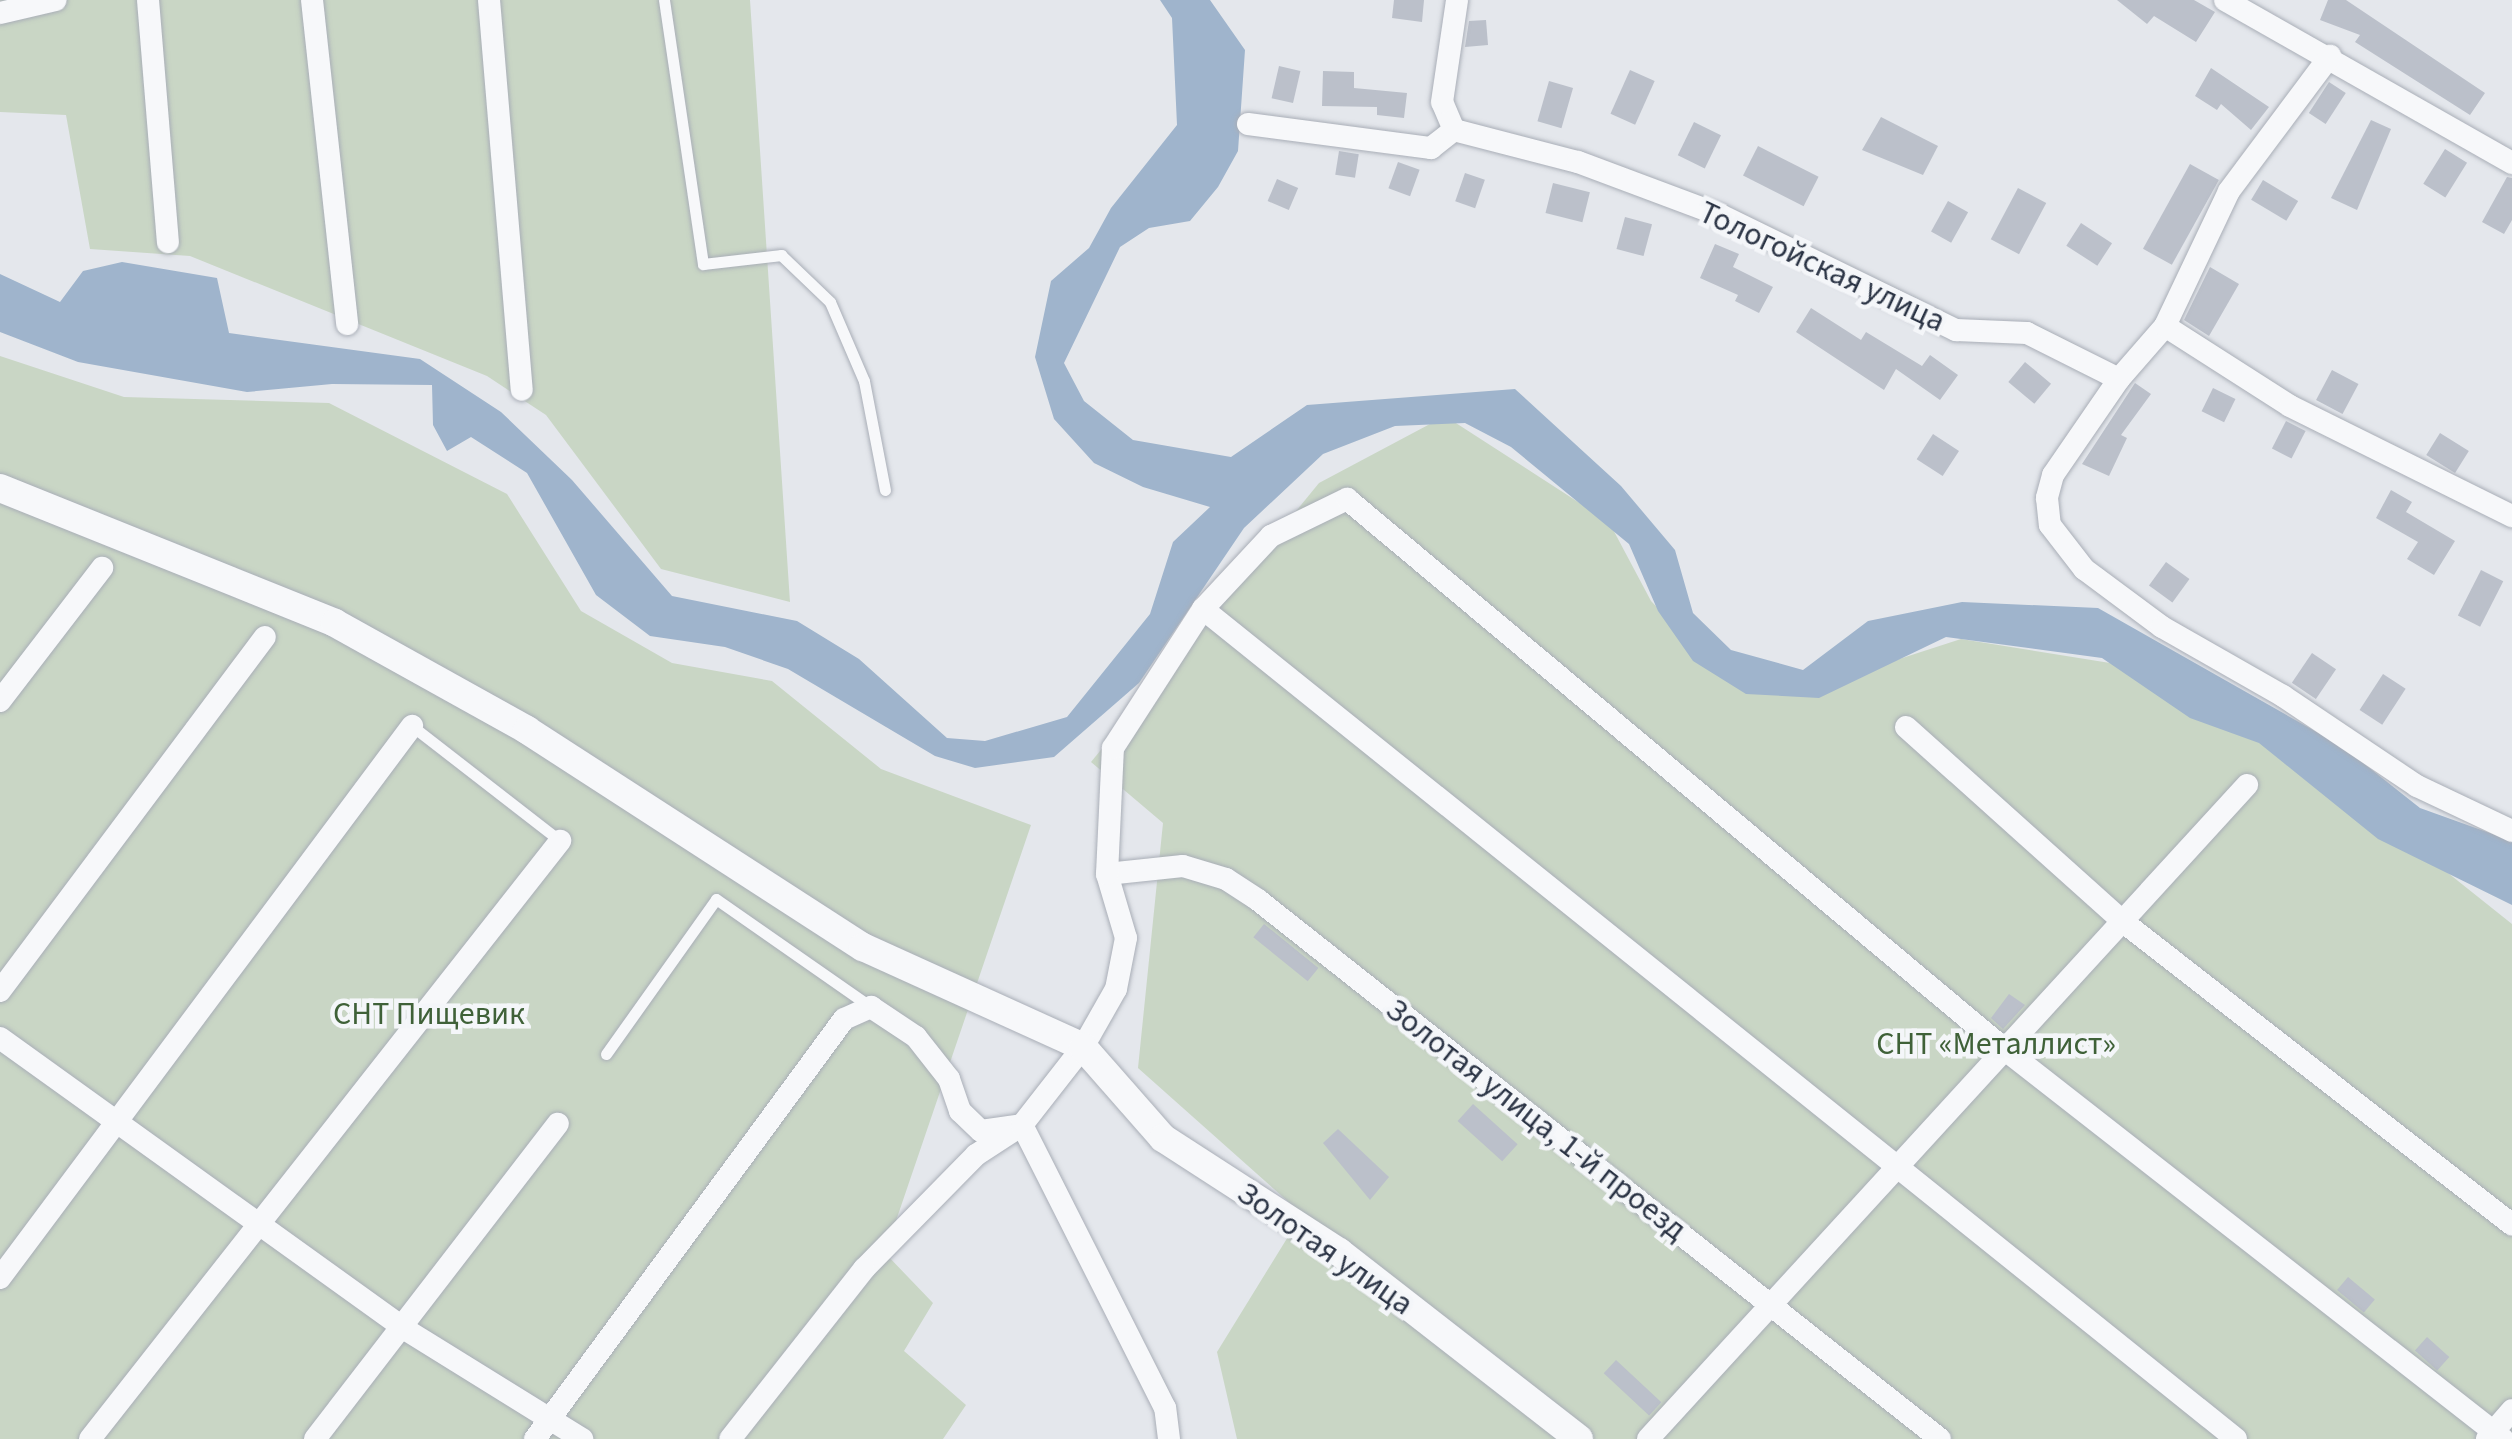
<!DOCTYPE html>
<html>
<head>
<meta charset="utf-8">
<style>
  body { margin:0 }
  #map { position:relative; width:2512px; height:1439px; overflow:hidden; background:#e4e7ec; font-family:"Source Sans 3",sans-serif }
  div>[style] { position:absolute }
  .green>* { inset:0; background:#c9d6c5 }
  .water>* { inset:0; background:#9fb4cc }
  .building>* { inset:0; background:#bbc0ca; transform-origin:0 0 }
  .roads { filter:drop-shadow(0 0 2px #a9aeb7) drop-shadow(0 0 2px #a9aeb7) }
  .service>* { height:11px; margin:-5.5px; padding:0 5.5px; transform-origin:5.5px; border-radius:5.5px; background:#f7f8fa }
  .minor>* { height:22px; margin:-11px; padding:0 11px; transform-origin:11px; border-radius:11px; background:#f7f8fa }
  .tertiary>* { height:28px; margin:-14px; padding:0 14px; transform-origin:14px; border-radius:14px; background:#f7f8fa }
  span { translate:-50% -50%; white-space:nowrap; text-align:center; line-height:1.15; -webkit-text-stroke:9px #f4f6f9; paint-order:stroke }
  .street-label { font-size:32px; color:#2b3445 }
  .park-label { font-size:32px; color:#3f6138 }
</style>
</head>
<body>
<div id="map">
  <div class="green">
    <div style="clip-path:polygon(0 0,750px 0,790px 602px,661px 569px,546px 415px,487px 376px,190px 256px,90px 249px,66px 115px,0 112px)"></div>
    <div style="clip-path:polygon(0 356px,124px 397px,329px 403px,507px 494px,581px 611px,672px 663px,772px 681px,881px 769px,1031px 825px,885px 1253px,933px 1303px,904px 1351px,966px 1405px,943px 1439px,0 1439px)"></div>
    <div style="clip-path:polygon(1445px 416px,1609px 522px,1651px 601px,1722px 675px,1853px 674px,1961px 639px,2110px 663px,2305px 759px,2512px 924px,2512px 1439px,1237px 1439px,1217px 1352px,1302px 1214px,1138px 1068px,1163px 823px,1091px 762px,1319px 483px)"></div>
  </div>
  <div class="water">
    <div style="clip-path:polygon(1160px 0,1210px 0,1245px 50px,1238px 151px,1218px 187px,1190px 221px,1149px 228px,1120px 247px,1064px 363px,1084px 401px,1133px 440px,1231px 457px,1307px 405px,1515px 389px,1621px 486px,1675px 550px,1693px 613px,1731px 650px,1803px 670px,1868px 621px,1962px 602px,2098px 608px,2343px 747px,2420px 808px,2512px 841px,2512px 905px,2378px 839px,2259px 743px,2190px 718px,2102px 658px,1946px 637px,1819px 698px,1746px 694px,1693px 661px,1658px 611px,1629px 544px,1511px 447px,1465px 423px,1395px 426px,1323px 454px,1244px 528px,1139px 683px,1054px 757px,975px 768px,935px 756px,788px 669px,725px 647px,650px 636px,596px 595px,527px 473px,471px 437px,447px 451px,433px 425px,432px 385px,332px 384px,247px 392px,78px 362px,0 332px,0 274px,60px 302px,83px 271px,122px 262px,217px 278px,229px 333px,420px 359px,501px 412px,572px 480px,672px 596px,797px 621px,859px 659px,947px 738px,985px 741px,1067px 717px,1150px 614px,1173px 542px,1210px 507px,1143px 487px,1094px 463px,1054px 419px,1035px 357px,1051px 281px,1089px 248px,1111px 208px,1177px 125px,1172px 18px)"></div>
  </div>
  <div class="building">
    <div style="clip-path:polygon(1394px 0,1424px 0,1422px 22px,1392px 18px)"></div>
    <div style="clip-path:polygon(2117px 0,2194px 0,2215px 12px,2196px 42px,2154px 16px,2147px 24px)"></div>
    <div style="clip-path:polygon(2328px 0,2346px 0,2485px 93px,2470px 115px,2355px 42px,2360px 35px,2320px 20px)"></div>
    <div style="clip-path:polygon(1486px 20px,1488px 45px,1465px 47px,1469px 21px)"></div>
    <div style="left:1279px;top:66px;width:22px;height:33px;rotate:13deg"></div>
    <div style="clip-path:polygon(2211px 68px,2269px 107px,2251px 130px,2221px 104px,2217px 110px,2195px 96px)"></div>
    <div style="left:1630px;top:70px;width:27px;height:48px;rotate:24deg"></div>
    <div style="clip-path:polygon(1323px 71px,1354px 72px,1354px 88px,1407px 93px,1404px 118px,1377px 115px,1377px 107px,1322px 106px)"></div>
    <div style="left:1549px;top:81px;width:25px;height:42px;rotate:16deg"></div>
    <div style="left:2329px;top:82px;width:20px;height:37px;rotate:33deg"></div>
    <div style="clip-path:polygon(1881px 117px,1938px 146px,1923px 175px,1862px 150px)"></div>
    <div style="clip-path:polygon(2371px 120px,2391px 129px,2357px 210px,2331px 198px)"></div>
    <div style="left:1694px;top:122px;width:30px;height:37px;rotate:26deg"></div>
    <div style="left:1758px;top:146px;width:68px;height:33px;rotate:27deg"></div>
    <div style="left:2445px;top:149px;width:26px;height:41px;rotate:32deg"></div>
    <div style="left:1339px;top:151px;width:20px;height:24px;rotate:9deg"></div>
    <div style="left:1398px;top:162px;width:23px;height:28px;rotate:20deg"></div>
    <div style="left:2190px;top:164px;width:33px;height:97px;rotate:29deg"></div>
    <div style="left:1465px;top:173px;width:21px;height:30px;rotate:19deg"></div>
    <div style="clip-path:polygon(2507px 177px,2512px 178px,2512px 220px,2504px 234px,2482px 222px)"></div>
    <div style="left:1277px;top:179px;width:23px;height:24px;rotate:23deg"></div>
    <div style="left:2263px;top:180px;width:41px;height:23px;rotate:31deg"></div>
    <div style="left:1553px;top:183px;width:38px;height:31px;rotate:14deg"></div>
    <div style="left:2018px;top:188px;width:32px;height:58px;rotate:28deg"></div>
    <div style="left:1948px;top:201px;width:23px;height:35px;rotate:29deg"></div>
    <div style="left:1625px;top:217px;width:28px;height:33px;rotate:15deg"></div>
    <div style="left:2081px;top:223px;width:37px;height:27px;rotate:33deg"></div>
    <div style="clip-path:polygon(1715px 244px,1739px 254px,1733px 267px,1773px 287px,1759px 313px,1735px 301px,1738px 295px,1700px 278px)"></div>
    <div style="clip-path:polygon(2210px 267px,2239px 284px,2209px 336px,2184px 320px)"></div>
    <div style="clip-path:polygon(1811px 308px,1861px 340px,1866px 332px,1922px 366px,1930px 355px,1958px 375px,1940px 400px,1896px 369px,1884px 390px,1796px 332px)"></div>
    <div style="left:2025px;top:362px;width:34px;height:26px;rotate:40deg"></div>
    <div style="left:2332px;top:370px;width:30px;height:34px;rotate:28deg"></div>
    <div style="clip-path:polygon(2135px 383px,2151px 394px,2121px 435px,2127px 438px,2109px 476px,2082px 464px)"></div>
    <div style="left:2213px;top:388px;width:25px;height:26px;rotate:26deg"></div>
    <div style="left:2286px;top:421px;width:22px;height:31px;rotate:27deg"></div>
    <div style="left:2440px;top:433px;width:34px;height:26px;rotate:32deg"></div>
    <div style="left:1933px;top:434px;width:31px;height:30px;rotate:33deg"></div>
    <div style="clip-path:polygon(2391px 490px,2412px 502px,2406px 512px,2455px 541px,2434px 575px,2407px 559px,2418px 542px,2376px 518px)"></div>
    <div style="left:2166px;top:562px;width:29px;height:29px;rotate:36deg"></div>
    <div style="left:2481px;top:570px;width:25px;height:51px;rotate:27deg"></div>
    <div style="left:2312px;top:653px;width:29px;height:36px;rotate:34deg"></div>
    <div style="left:2383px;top:674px;width:27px;height:43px;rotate:33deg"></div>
    <div style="left:1264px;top:924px;width:70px;height:17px;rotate:39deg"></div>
    <div style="clip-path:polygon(2009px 994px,2025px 1005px,2003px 1029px,1991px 1018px)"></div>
    <div style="left:1473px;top:1104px;width:60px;height:23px;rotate:42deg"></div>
    <div style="clip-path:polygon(1338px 1129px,1389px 1177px,1370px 1200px,1323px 1143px)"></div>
    <div style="left:2348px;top:1277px;width:35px;height:17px;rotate:40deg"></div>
    <div style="left:2427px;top:1337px;width:30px;height:18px;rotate:42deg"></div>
    <div style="left:1616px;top:1360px;width:62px;height:18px;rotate:43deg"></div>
  </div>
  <div class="roads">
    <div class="service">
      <div style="left:664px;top:0;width:267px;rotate:81.6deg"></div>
      <div style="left:703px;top:264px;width:79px;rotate:-6.6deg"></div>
      <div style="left:781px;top:255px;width:68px;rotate:43.8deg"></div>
      <div style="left:830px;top:302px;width:86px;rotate:66.7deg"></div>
      <div style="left:864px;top:381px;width:111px;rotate:79.1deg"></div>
      <div style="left:412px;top:726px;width:187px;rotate:37.8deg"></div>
      <div style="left:606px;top:1054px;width:190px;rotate:-54.6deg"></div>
      <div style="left:716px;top:899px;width:189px;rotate:34.9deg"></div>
    </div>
    <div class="minor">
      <div style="left:148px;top:0;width:243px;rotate:85.3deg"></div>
      <div style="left:312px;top:0;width:326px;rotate:83.8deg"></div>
      <div style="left:489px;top:0;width:391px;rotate:85.2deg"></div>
      <div style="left:2225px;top:0;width:330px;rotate:29.6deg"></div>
      <div style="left:0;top:13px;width:57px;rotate:-13.1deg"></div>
      <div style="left:1248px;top:124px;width:185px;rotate:7.5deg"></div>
      <div style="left:1431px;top:148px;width:29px;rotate:-38deg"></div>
      <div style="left:1454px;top:130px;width:128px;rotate:14.5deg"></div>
      <div style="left:1578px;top:162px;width:152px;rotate:20.5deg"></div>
      <div style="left:1720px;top:215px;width:263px;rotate:26deg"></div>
      <div style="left:1956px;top:330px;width:71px;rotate:2.4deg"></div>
      <div style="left:2027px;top:333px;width:103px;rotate:26.6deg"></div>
      <div style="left:2119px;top:379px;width:70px;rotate:-49deg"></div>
      <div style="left:2165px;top:326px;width:149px;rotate:-64.6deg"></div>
      <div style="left:2229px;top:191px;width:169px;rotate:-53.2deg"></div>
      <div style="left:1454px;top:130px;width:30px;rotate:-113deg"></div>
      <div style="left:1442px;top:102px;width:103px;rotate:-81.6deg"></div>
      <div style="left:2165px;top:326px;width:148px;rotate:32.6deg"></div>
      <div style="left:2290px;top:406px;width:248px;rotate:26.4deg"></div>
      <div style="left:2119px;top:379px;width:116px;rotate:124.5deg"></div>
      <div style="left:2053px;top:475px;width:24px;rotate:105deg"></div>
      <div style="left:2047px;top:498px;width:27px;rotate:84deg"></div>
      <div style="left:2050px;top:525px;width:56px;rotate:52.3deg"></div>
      <div style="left:2084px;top:569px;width:97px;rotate:36.6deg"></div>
      <div style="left:2162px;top:627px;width:139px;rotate:29.7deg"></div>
      <div style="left:2283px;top:696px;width:161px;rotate:33.9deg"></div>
      <div style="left:2417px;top:786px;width:105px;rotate:25.3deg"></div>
      <div style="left:1203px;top:609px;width:1325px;rotate:38.78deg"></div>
      <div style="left:0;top:701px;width:168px;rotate:-52.5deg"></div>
      <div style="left:1906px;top:727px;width:290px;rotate:41.9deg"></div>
      <div style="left:2122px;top:921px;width:494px;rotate:37.9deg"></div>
      <div style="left:1107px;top:874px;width:76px;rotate:-6deg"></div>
      <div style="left:1183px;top:866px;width:45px;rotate:16.8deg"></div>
      <div style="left:1226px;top:879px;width:38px;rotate:33deg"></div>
      <div style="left:1258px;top:900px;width:869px;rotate:38.32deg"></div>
      <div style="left:0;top:991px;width:442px;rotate:-53.2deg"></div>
      <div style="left:0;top:1038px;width:496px;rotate:35.7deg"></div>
      <div style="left:403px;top:1328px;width:211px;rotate:31.8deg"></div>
      <div style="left:0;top:1278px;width:689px;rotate:-53.26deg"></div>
      <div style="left:90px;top:1439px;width:761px;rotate:-51.83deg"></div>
      <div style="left:315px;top:1439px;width:398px;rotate:-52.4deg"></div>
      <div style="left:535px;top:1439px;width:521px;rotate:-53.66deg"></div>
      <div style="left:844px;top:1019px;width:30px;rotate:-24deg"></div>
      <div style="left:871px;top:1007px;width:54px;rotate:33.7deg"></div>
      <div style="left:916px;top:1037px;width:53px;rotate:51.8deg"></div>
      <div style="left:949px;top:1079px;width:34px;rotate:71deg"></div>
      <div style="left:960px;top:1111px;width:29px;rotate:44deg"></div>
      <div style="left:981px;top:1131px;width:41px;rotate:-8.3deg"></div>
      <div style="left:1022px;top:1125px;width:55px;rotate:146.9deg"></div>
      <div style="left:976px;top:1155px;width:160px;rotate:134.5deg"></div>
      <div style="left:864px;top:1269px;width:216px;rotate:128.2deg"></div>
      <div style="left:1169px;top:1439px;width:31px;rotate:-97deg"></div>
      <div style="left:1165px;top:1408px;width:317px;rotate:-116.8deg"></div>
      <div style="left:1022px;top:1125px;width:99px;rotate:-52deg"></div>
      <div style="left:1083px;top:1047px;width:67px;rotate:-60.4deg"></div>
      <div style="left:1116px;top:989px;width:52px;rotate:-78.9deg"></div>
      <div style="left:1126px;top:938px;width:67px;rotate:-106.5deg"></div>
      <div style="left:1107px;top:874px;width:126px;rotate:-87.3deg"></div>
      <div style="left:1113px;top:748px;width:166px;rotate:-57.1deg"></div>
      <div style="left:1203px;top:609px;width:100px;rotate:-47deg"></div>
      <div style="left:1271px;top:536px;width:85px;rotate:-26deg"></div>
      <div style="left:1347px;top:499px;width:862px;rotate:39.92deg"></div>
      <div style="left:2008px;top:1052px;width:628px;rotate:38.02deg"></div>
      <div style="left:1648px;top:1439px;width:887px;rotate:-47.51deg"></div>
      <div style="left:2487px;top:1439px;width:38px;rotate:-49deg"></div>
    </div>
    <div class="tertiary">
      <div style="left:0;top:488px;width:361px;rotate:21.9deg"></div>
      <div style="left:335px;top:623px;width:220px;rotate:29.1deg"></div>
      <div style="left:527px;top:730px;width:400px;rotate:32.9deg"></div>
      <div style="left:863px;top:947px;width:242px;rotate:24.4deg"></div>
      <div style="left:1083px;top:1047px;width:121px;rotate:48.7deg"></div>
      <div style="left:1163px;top:1138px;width:210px;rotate:32.9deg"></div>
      <div style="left:1339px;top:1252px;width:304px;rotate:37.9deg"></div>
    </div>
  </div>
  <div class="street-label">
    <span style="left:1822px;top:267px;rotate:25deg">Тологойская улица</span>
    <span style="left:1536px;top:1120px;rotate:38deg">Золотая улица, 1-й проезд</span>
    <span style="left:1325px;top:1249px;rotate:35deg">Золотая улица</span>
  </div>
  <div class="park-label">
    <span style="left:429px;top:1014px">СНТ Пищевик</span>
    <span style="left:1996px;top:1044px">СНТ «Металлист»</span>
  </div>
</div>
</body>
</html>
